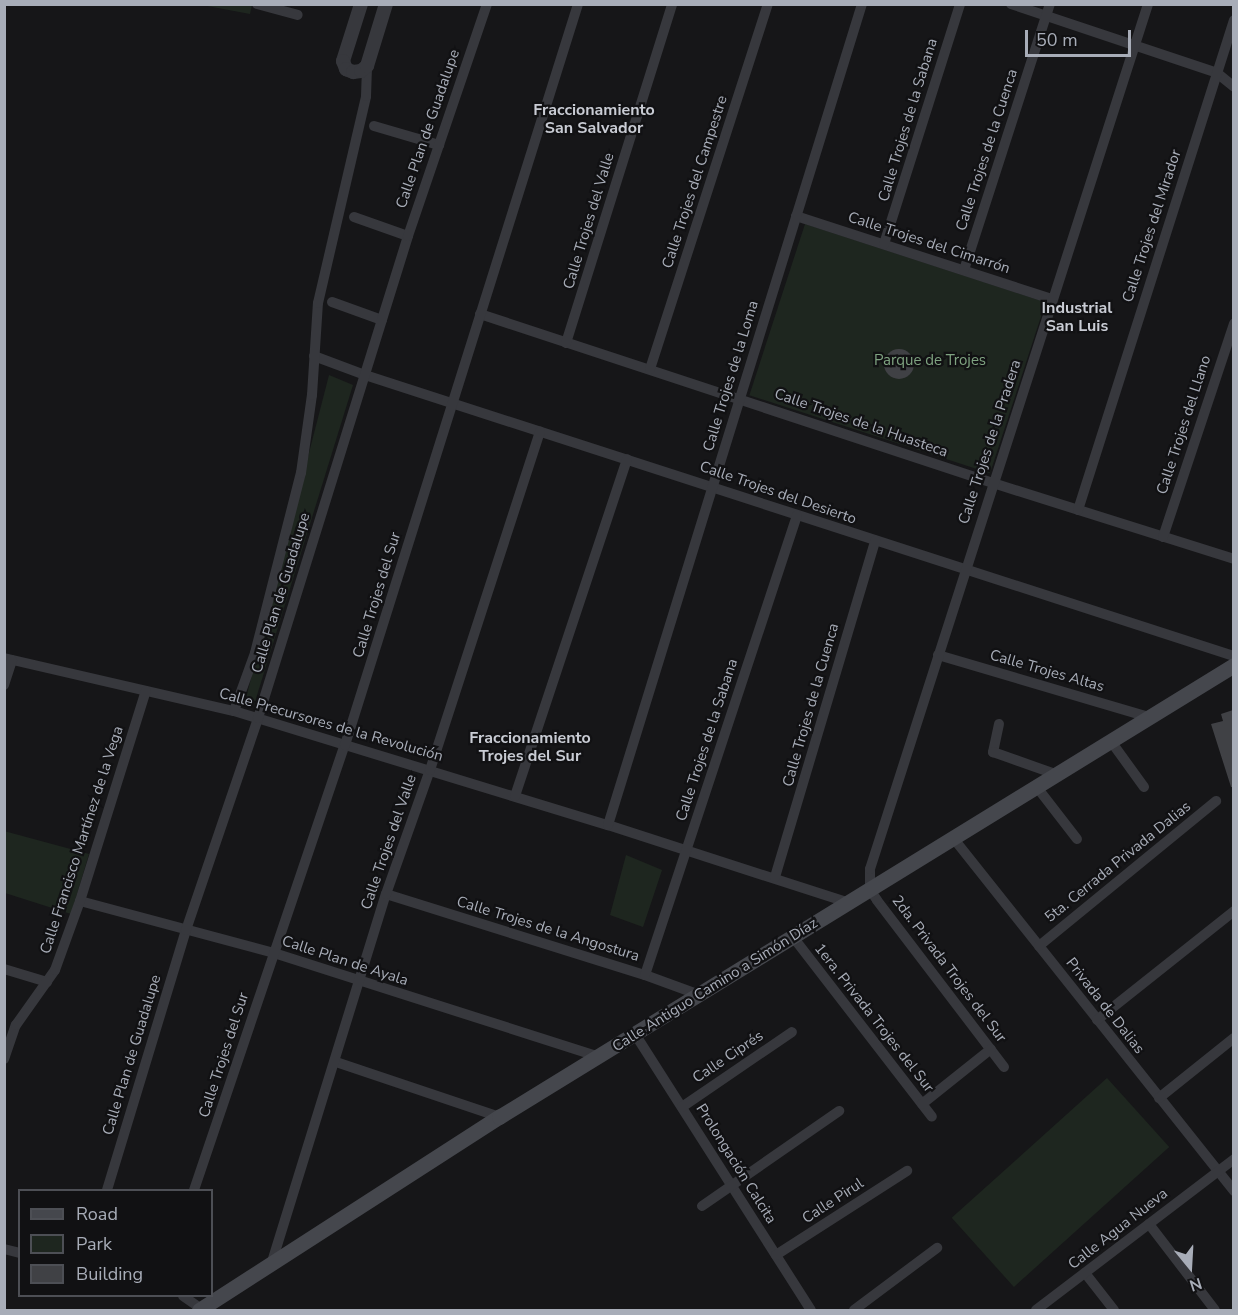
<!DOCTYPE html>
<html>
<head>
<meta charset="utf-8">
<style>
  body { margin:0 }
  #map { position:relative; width:1238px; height:1315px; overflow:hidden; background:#161618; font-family:"Nunito Sans",sans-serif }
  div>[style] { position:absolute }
  .green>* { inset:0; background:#1e261f; transform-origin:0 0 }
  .building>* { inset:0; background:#404145 }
  .round { border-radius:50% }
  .minor>* { height:10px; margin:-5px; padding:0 5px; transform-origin:5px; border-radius:5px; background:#37383d }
  .tertiary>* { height:14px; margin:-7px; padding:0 7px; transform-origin:7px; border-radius:7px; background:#37383d }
  .secondary>* { height:15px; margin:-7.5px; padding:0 7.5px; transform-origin:7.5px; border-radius:7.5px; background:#45474d }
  span { translate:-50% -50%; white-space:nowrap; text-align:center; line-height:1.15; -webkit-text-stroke:4.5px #111113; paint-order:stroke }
  .street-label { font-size:15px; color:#a8adb8 }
  .park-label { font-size:15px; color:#7fa381 }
  .neighbourhood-label { font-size:16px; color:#c9ccd4; font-weight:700 }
  .frame { position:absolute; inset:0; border:6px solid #a8adb8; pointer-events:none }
  .legend { position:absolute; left:18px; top:1189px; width:195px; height:108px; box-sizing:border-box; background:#111113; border:2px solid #4d4f55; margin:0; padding:8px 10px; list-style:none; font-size:18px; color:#a8adb8 }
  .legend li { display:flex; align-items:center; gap:12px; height:30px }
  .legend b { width:30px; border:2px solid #4d4f55 }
  .north { position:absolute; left:1160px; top:1237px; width:60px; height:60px; -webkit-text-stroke:4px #111113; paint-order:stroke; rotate:162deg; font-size:16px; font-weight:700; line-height:24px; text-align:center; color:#a8adb8 }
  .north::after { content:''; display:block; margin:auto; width:21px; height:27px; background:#a8adb8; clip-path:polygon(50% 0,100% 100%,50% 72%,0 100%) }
  .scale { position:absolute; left:1025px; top:30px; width:106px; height:27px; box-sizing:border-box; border:3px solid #a8adb8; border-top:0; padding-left:8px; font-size:18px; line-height:21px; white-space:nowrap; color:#a8adb8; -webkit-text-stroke:4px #111113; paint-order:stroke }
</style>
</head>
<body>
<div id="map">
  <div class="green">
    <div style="clip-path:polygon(202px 5px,252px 5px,250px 14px)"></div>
    <div style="left:805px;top:224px;width:253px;height:180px;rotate:18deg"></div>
    <div style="clip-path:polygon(329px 375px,353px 385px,254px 705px,245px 702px)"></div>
    <div style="clip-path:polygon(4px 831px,89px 854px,71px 914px,5px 893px)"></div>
    <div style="clip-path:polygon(626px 855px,662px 870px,643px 927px,610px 915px)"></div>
    <div style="left:1107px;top:1078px;width:93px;height:209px;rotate:48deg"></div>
  </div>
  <div class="building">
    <div class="round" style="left:884px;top:349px;width:30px;height:30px"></div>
    <div style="clip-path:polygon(1233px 710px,1233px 787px,1231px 787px,1211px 724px,1223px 721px,1221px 714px)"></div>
  </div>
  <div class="minor">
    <div style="left:257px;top:4px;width:42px;rotate:15deg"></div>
    <div style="left:1011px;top:4px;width:217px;rotate:18.5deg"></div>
    <div style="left:1217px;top:73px;width:22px;rotate:39deg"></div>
    <div style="left:374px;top:126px;width:68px;rotate:16.3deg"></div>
    <div style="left:796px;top:216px;width:269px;rotate:18deg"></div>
    <div style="left:354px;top:217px;width:57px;rotate:19.4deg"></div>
    <div style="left:884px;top:244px;width:252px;rotate:-72.4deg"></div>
    <div style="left:964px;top:270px;width:280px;rotate:-72.1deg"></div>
    <div style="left:332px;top:302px;width:53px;rotate:19.8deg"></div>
    <div style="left:480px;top:314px;width:540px;rotate:18.23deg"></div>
    <div style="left:993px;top:483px;width:253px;rotate:17.5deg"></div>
    <div style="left:566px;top:343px;width:355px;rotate:-72.6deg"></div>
    <div style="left:314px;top:356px;width:54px;rotate:20.4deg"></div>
    <div style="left:365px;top:375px;width:913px;rotate:17.92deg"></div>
    <div style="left:650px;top:369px;width:384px;rotate:-72.1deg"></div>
    <div style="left:1078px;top:510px;width:514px;rotate:-72.34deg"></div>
    <div style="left:1163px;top:537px;width:225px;rotate:-71.6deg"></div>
    <div style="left:938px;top:655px;width:219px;rotate:16.4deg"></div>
    <div style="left:4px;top:658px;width:236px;rotate:13deg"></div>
    <div style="left:234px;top:711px;width:391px;rotate:17deg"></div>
    <div style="left:608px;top:825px;width:254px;rotate:17.9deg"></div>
    <div style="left:4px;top:685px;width:26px;rotate:-72deg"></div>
    <div style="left:234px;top:711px;width:62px;rotate:-70.1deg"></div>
    <div style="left:255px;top:653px;width:186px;rotate:-75.7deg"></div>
    <div style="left:301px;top:473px;width:79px;rotate:-82deg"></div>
    <div style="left:312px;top:395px;width:92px;rotate:-86.3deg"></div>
    <div style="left:318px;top:303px;width:212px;rotate:-76.9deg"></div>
    <div style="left:366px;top:96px;width:30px;rotate:-88deg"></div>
    <div style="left:999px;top:724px;width:29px;rotate:102deg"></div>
    <div style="left:993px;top:752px;width:66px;rotate:19.5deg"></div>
    <div style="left:1110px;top:740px;width:58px;rotate:54.1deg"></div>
    <div style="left:1036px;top:786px;width:67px;rotate:52.3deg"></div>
    <div style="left:515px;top:796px;width:355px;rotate:-71.6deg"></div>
    <div style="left:608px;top:825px;width:859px;rotate:-72.81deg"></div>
    <div style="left:954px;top:839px;width:450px;rotate:51.5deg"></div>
    <div style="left:775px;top:877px;width:351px;rotate:-73.4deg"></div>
    <div style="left:386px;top:894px;width:271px;rotate:17.4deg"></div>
    <div style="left:645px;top:975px;width:59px;rotate:20deg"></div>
    <div style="left:80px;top:901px;width:201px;rotate:15deg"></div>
    <div style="left:274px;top:953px;width:341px;rotate:17.7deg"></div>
    <div style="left:793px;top:937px;width:227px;rotate:52.3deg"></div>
    <div style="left:1039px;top:946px;width:229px;rotate:-39.3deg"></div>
    <div style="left:4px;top:969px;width:45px;rotate:16.8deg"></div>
    <div style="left:645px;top:975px;width:484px;rotate:-71.7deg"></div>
    <div style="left:1097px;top:1020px;width:175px;rotate:-38.5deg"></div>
    <div style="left:635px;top:1034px;width:327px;rotate:57.5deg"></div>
    <div style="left:4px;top:1059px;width:36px;rotate:-71deg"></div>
    <div style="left:16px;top:1025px;width:67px;rotate:-54.7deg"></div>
    <div style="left:55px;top:970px;width:73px;rotate:-70.1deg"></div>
    <div style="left:80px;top:901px;width:220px;rotate:-72.6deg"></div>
    <div style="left:336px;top:1062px;width:172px;rotate:18.6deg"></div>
    <div style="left:1004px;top:1067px;width:210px;rotate:-127.3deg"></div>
    <div style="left:877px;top:900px;width:12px;rotate:-125deg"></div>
    <div style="left:870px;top:890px;width:21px;rotate:-90deg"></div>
    <div style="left:870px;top:869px;width:909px;rotate:-72.18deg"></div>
    <div style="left:1159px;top:1098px;width:96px;rotate:-38.7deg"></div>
    <div style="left:922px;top:1104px;width:88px;rotate:-38.6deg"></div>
    <div style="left:682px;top:1107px;width:133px;rotate:-34.3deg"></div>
    <div style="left:107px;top:1190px;width:272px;rotate:-73.1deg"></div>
    <div style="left:186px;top:930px;width:224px;rotate:-71.2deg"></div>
    <div style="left:258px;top:718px;width:505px;rotate:-72.71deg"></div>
    <div style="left:408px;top:236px;width:245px;rotate:-71.2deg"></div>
    <div style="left:194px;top:1190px;width:470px;rotate:-71.3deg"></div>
    <div style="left:345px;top:745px;width:777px;rotate:-72.54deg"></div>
    <div style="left:702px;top:1206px;width:167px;rotate:-34.7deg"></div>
    <div style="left:1149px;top:1224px;width:108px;rotate:52.5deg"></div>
    <div style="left:4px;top:1249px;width:16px;rotate:14deg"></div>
    <div style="left:776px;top:1255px;width:156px;rotate:-32.7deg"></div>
    <div style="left:271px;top:1265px;width:388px;rotate:-72.8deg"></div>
    <div style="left:386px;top:894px;width:132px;rotate:-70.5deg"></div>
    <div style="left:430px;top:770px;width:356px;rotate:-72deg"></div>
    <div style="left:1085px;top:1273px;width:47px;rotate:51.9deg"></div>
    <div style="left:183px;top:1296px;width:24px;rotate:35deg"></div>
    <div style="left:854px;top:1310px;width:104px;rotate:-36.8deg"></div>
    <div style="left:1036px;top:1310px;width:249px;rotate:-37.3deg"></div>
  </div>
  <div class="tertiary">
    <div style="left:361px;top:4px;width:60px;rotate:107.5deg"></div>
    <div style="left:343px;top:61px;width:9px;rotate:69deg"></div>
    <div style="left:346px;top:69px;width:8px;rotate:23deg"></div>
    <div style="left:353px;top:72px;width:8px;rotate:-7deg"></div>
    <div style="left:361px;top:71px;width:8px;rotate:-40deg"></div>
    <div style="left:367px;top:66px;width:65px;rotate:-73deg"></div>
  </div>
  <div class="secondary">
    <div style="left:199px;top:1310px;width:357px;rotate:-32.8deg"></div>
    <div style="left:499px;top:1117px;width:863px;rotate:-31.59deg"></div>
  </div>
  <div class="street-label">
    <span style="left:908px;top:120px;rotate:-73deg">Calle Trojes de la Sabana</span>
    <span style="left:428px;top:129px;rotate:-71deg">Calle Plan de Guadalupe</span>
    <span style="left:987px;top:150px;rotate:-72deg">Calle Trojes de la Cuenca</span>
    <span style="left:695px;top:182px;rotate:-72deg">Calle Trojes del Campestre</span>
    <span style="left:589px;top:221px;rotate:-73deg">Calle Trojes del Valle</span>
    <span style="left:1152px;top:226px;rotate:-72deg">Calle Trojes del Mirador</span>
    <span style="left:929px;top:243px;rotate:18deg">Calle Trojes del Cimarrón</span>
    <span style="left:731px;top:376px;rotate:-73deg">Calle Trojes de la Loma</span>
    <span style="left:861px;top:423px;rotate:19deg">Calle Trojes de la Huasteca</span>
    <span style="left:1184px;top:425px;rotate:-72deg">Calle Trojes del Llano</span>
    <span style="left:990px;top:442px;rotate:-72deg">Calle Trojes de la Pradera</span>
    <span style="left:778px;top:493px;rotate:19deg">Calle Trojes del Desierto</span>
    <span style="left:281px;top:593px;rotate:-73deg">Calle Plan de Guadalupe</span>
    <span style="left:377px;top:595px;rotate:-73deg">Calle Trojes del Sur</span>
    <span style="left:1047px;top:671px;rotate:16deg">Calle Trojes Altas</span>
    <span style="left:811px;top:705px;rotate:-74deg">Calle Trojes de la Cuenca</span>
    <span style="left:331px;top:725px;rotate:16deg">Calle Precursores de la Revolución</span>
    <span style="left:707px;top:740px;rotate:-72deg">Calle Trojes de la Sabana</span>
    <span style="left:82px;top:840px;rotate:-72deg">Calle Francisco Martínez de la Vega</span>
    <span style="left:389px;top:842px;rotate:-71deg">Calle Trojes del Valle</span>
    <span style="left:1118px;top:862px;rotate:-39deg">5ta. Cerrada Privada Dalias</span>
    <span style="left:548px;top:929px;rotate:17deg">Calle Trojes de la Angostura</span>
    <span style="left:345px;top:961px;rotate:18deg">Calle Plan de Ayala</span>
    <span style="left:949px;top:969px;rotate:53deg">2da. Privada Trojes del Sur</span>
    <span style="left:715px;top:985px;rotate:-32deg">Calle Antiguo Camino a Simón Díaz</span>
    <span style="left:1105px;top:1006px;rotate:52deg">Privada de Dalias</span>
    <span style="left:874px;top:1018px;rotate:52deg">1era. Privada Trojes del Sur</span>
    <span style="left:132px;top:1055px;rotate:-73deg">Calle Plan de Guadalupe</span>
    <span style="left:224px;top:1055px;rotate:-72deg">Calle Trojes del Sur</span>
    <span style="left:728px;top:1057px;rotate:-34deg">Calle Ciprés</span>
    <span style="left:736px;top:1164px;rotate:58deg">Prolongación Calcita</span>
    <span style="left:833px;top:1201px;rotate:-33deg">Calle Pirul</span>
    <span style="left:1118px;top:1229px;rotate:-38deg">Calle Agua Nueva</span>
  </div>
  <div class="park-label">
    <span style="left:930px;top:361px">Parque de Trojes</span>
  </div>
  <div class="neighbourhood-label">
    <span style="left:594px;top:119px">Fraccionamiento<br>San Salvador</span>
    <span style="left:1077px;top:317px">Industrial<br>San Luis</span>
    <span style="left:530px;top:747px">Fraccionamiento<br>Trojes del Sur</span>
  </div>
  <div class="frame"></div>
  <ul class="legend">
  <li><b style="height:8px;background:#45474d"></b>Road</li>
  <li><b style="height:16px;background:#1e261f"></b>Park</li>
  <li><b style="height:16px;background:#404145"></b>Building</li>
  </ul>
  <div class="north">N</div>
  <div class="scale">50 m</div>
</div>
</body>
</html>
